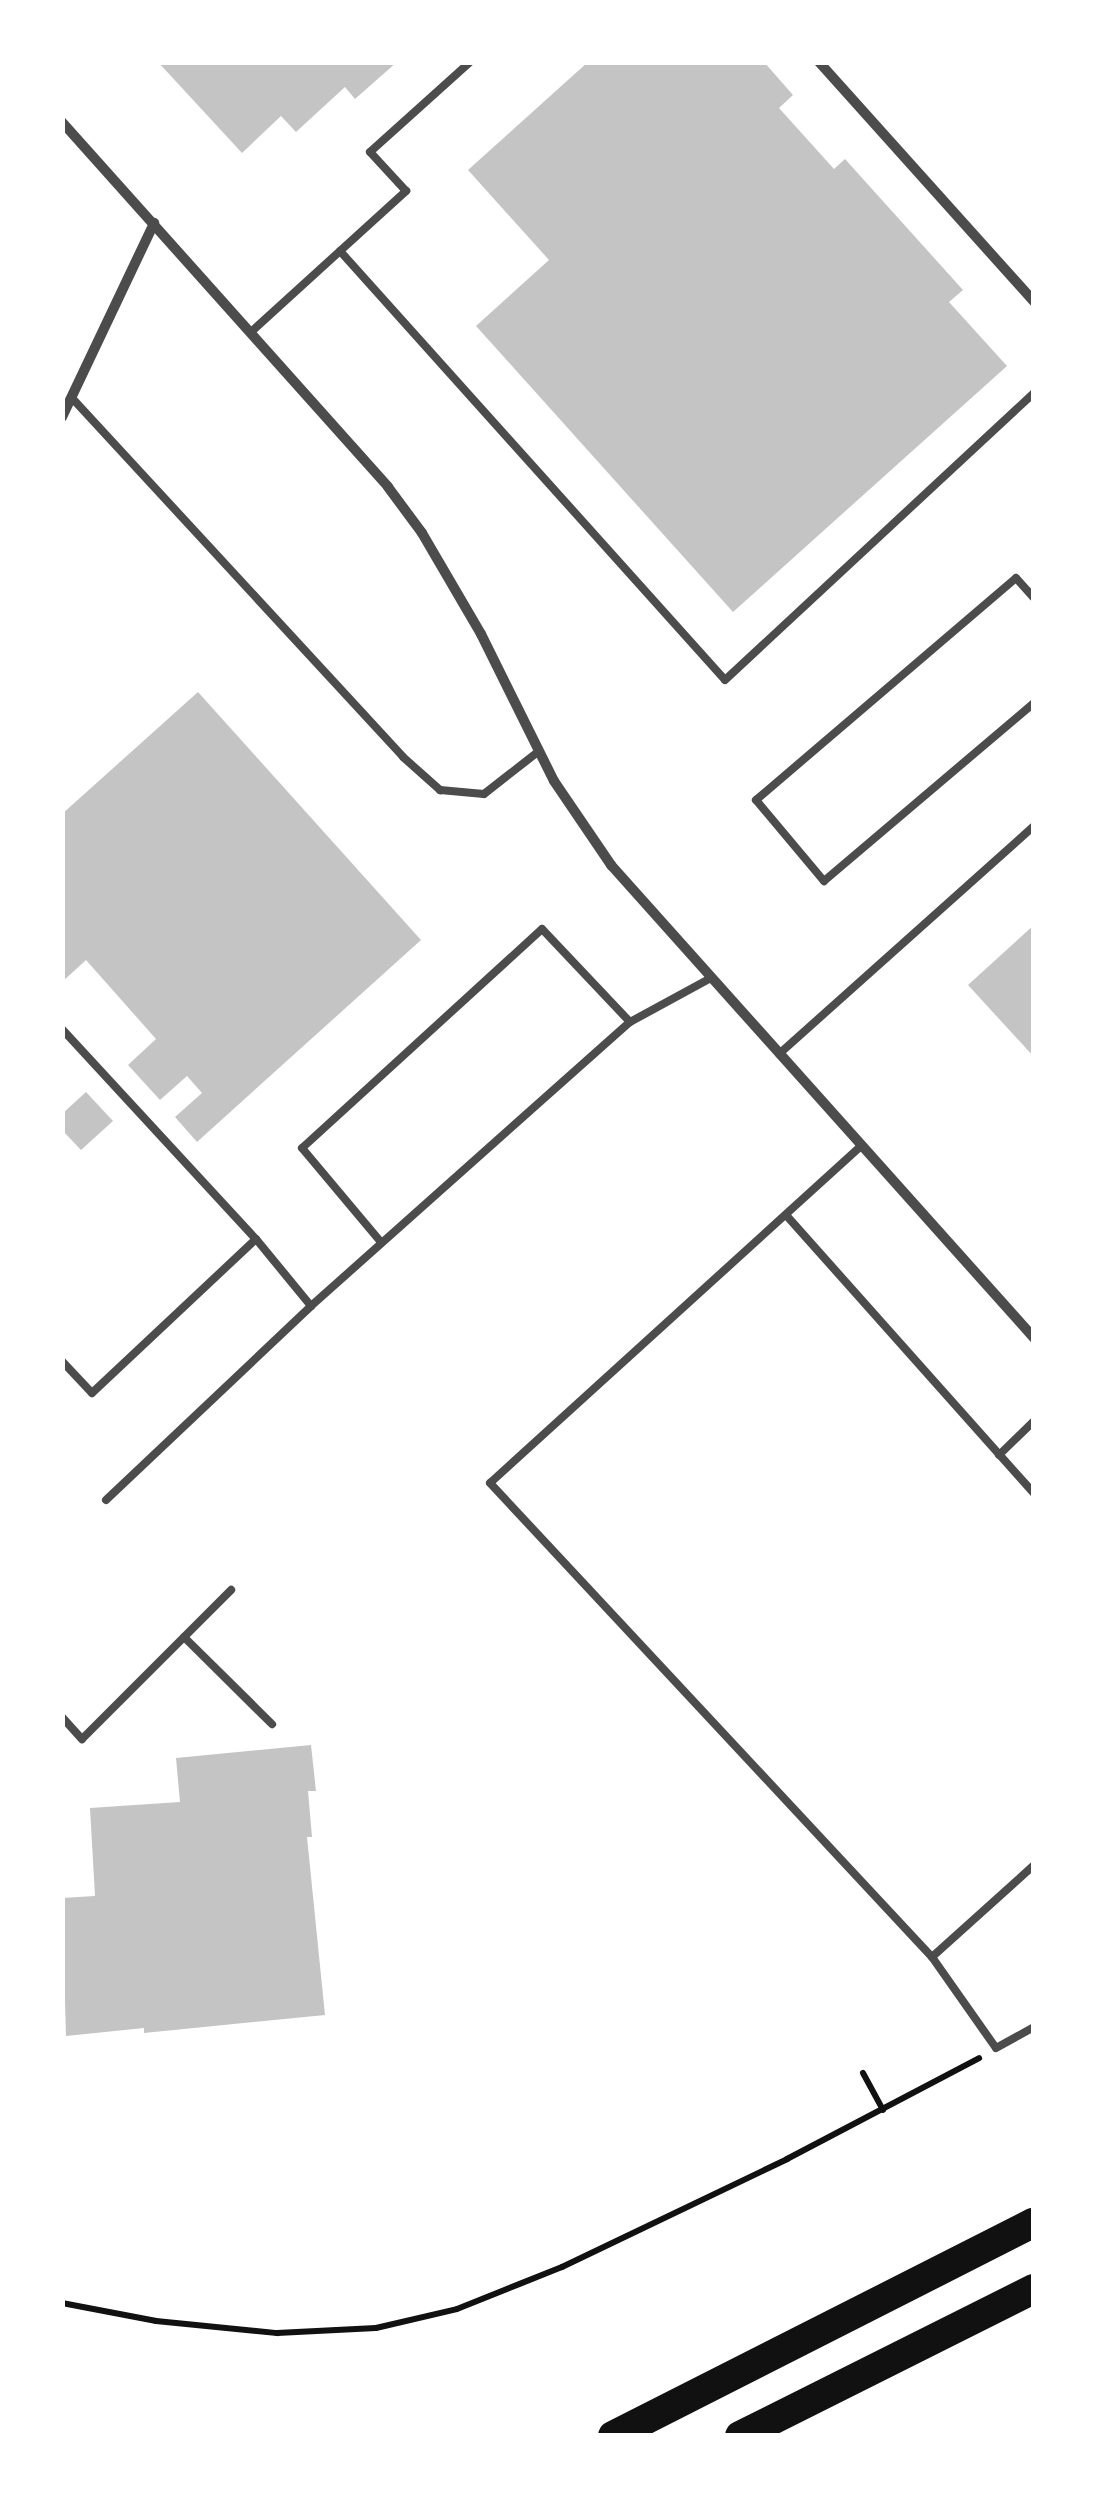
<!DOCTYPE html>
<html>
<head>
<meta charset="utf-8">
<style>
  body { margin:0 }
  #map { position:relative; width:1096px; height:2498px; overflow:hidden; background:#fff; font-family:Raleway,sans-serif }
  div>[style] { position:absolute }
  .building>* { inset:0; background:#c4c4c4 }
  .path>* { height:6px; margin:-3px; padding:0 3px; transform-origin:3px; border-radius:3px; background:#111 }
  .service>* { height:8px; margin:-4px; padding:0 4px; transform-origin:4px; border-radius:4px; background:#4c4c4c }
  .minor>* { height:10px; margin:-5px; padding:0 5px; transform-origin:5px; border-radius:5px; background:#4c4c4c }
  .motorway>* { height:30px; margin:-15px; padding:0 15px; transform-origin:15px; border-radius:15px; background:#111 }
  span { translate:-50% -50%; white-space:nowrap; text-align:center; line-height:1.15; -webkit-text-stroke:10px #fff; paint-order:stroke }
  .frame { position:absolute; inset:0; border:65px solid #fff; pointer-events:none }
</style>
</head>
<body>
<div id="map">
  <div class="building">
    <div style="clip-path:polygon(158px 62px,397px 62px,355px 99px,345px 87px,296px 132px,281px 116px,242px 153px)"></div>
    <div style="clip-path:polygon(588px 62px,764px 62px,793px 95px,779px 108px,834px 169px,845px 159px,963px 290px,949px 302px,1007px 366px,733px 612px,476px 326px,549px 260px,468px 170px)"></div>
    <div style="clip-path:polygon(198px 692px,421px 940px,197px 1142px,175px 1117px,202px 1093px,187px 1076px,160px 1100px,128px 1065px,156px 1039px,86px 960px,62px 982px,62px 814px)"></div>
    <div style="clip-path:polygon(1034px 925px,1034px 1057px,968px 985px)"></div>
    <div style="clip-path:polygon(86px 1092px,113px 1121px,81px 1150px,62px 1130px,62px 1114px)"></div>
    <div style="clip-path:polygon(311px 1745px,316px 1791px,308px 1791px,312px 1837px,307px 1837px,325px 2015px,144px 2033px,144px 2028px,66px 2036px,62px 1898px,95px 1896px,90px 1808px,180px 1802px,176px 1758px)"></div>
  </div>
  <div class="path">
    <div style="left:863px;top:2073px;width:42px;rotate:61.6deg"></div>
    <div style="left:62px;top:2303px;width:96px;rotate:10.8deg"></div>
    <div style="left:156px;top:2321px;width:122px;rotate:5.7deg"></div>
    <div style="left:277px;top:2333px;width:99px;rotate:-2.9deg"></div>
    <div style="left:376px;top:2328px;width:83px;rotate:-13.2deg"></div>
    <div style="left:457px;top:2309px;width:113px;rotate:-21.8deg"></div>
    <div style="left:562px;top:2267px;width:250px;rotate:-25.6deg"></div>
    <div style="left:787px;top:2159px;width:217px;rotate:-27.7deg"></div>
  </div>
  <div class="service">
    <div style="left:340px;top:251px;width:576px;rotate:48.09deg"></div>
    <div style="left:725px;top:680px;width:422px;rotate:-42.9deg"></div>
    <div style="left:251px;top:332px;width:210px;rotate:-42.3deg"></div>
    <div style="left:406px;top:191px;width:53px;rotate:-132.7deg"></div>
    <div style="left:370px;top:152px;width:135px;rotate:-42deg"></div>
    <div style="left:72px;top:398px;width:488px;rotate:47.3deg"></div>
    <div style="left:403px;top:757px;width:50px;rotate:41.7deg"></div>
    <div style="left:440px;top:790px;width:44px;rotate:5.2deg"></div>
    <div style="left:484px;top:794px;width:70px;rotate:-38deg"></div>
    <div style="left:1034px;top:598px;width:27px;rotate:-132deg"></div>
    <div style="left:1016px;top:578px;width:342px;rotate:139.5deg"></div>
    <div style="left:756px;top:800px;width:106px;rotate:50deg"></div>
    <div style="left:824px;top:881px;width:275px;rotate:-40.3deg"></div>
    <div style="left:630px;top:1022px;width:92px;rotate:-28.5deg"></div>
    <div style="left:62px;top:1029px;width:286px;rotate:47.3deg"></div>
    <div style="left:256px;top:1239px;width:225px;rotate:136.8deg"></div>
    <div style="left:92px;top:1393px;width:44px;rotate:-133.2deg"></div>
    <div style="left:779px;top:1054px;width:342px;rotate:-41.8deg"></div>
    <div style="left:861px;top:1146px;width:501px;rotate:137.75deg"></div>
    <div style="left:490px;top:1483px;width:648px;rotate:47deg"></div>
    <div style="left:932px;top:1957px;width:111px;rotate:54.9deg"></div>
    <div style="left:996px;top:2048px;width:43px;rotate:-28.9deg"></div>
    <div style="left:786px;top:1215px;width:373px;rotate:48.3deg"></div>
    <div style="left:256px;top:1239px;width:87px;rotate:50.6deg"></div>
    <div style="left:311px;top:1306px;width:427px;rotate:-41.7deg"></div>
    <div style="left:630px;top:1022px;width:128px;rotate:-133.4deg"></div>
    <div style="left:542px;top:929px;width:325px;rotate:137.6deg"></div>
    <div style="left:302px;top:1148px;width:123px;rotate:50deg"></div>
    <div style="left:999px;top:1455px;width:49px;rotate:-44.2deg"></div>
    <div style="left:106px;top:1500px;width:282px;rotate:-43.4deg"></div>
    <div style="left:184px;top:1637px;width:124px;rotate:44.7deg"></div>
    <div style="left:62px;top:1717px;width:30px;rotate:48deg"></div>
    <div style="left:82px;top:1739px;width:211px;rotate:-45deg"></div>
    <div style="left:932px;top:1957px;width:137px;rotate:-42deg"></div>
  </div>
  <div class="minor">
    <div style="left:819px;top:62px;width:322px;rotate:48.1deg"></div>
    <div style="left:62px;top:122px;width:489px;rotate:48.2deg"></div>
    <div style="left:388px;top:487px;width:57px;rotate:53.5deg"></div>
    <div style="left:422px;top:533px;width:117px;rotate:59.7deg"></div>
    <div style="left:481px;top:634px;width:164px;rotate:63.6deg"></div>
    <div style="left:554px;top:781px;width:102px;rotate:55.8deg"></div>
    <div style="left:611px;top:865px;width:635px;rotate:48.19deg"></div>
    <div style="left:62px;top:417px;width:215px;rotate:-64.6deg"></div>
  </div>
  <div class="motorway">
    <div style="left:613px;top:2436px;width:472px;rotate:-26.9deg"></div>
    <div style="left:740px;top:2436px;width:329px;rotate:-26.6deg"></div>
  </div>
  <div class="frame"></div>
</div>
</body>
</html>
